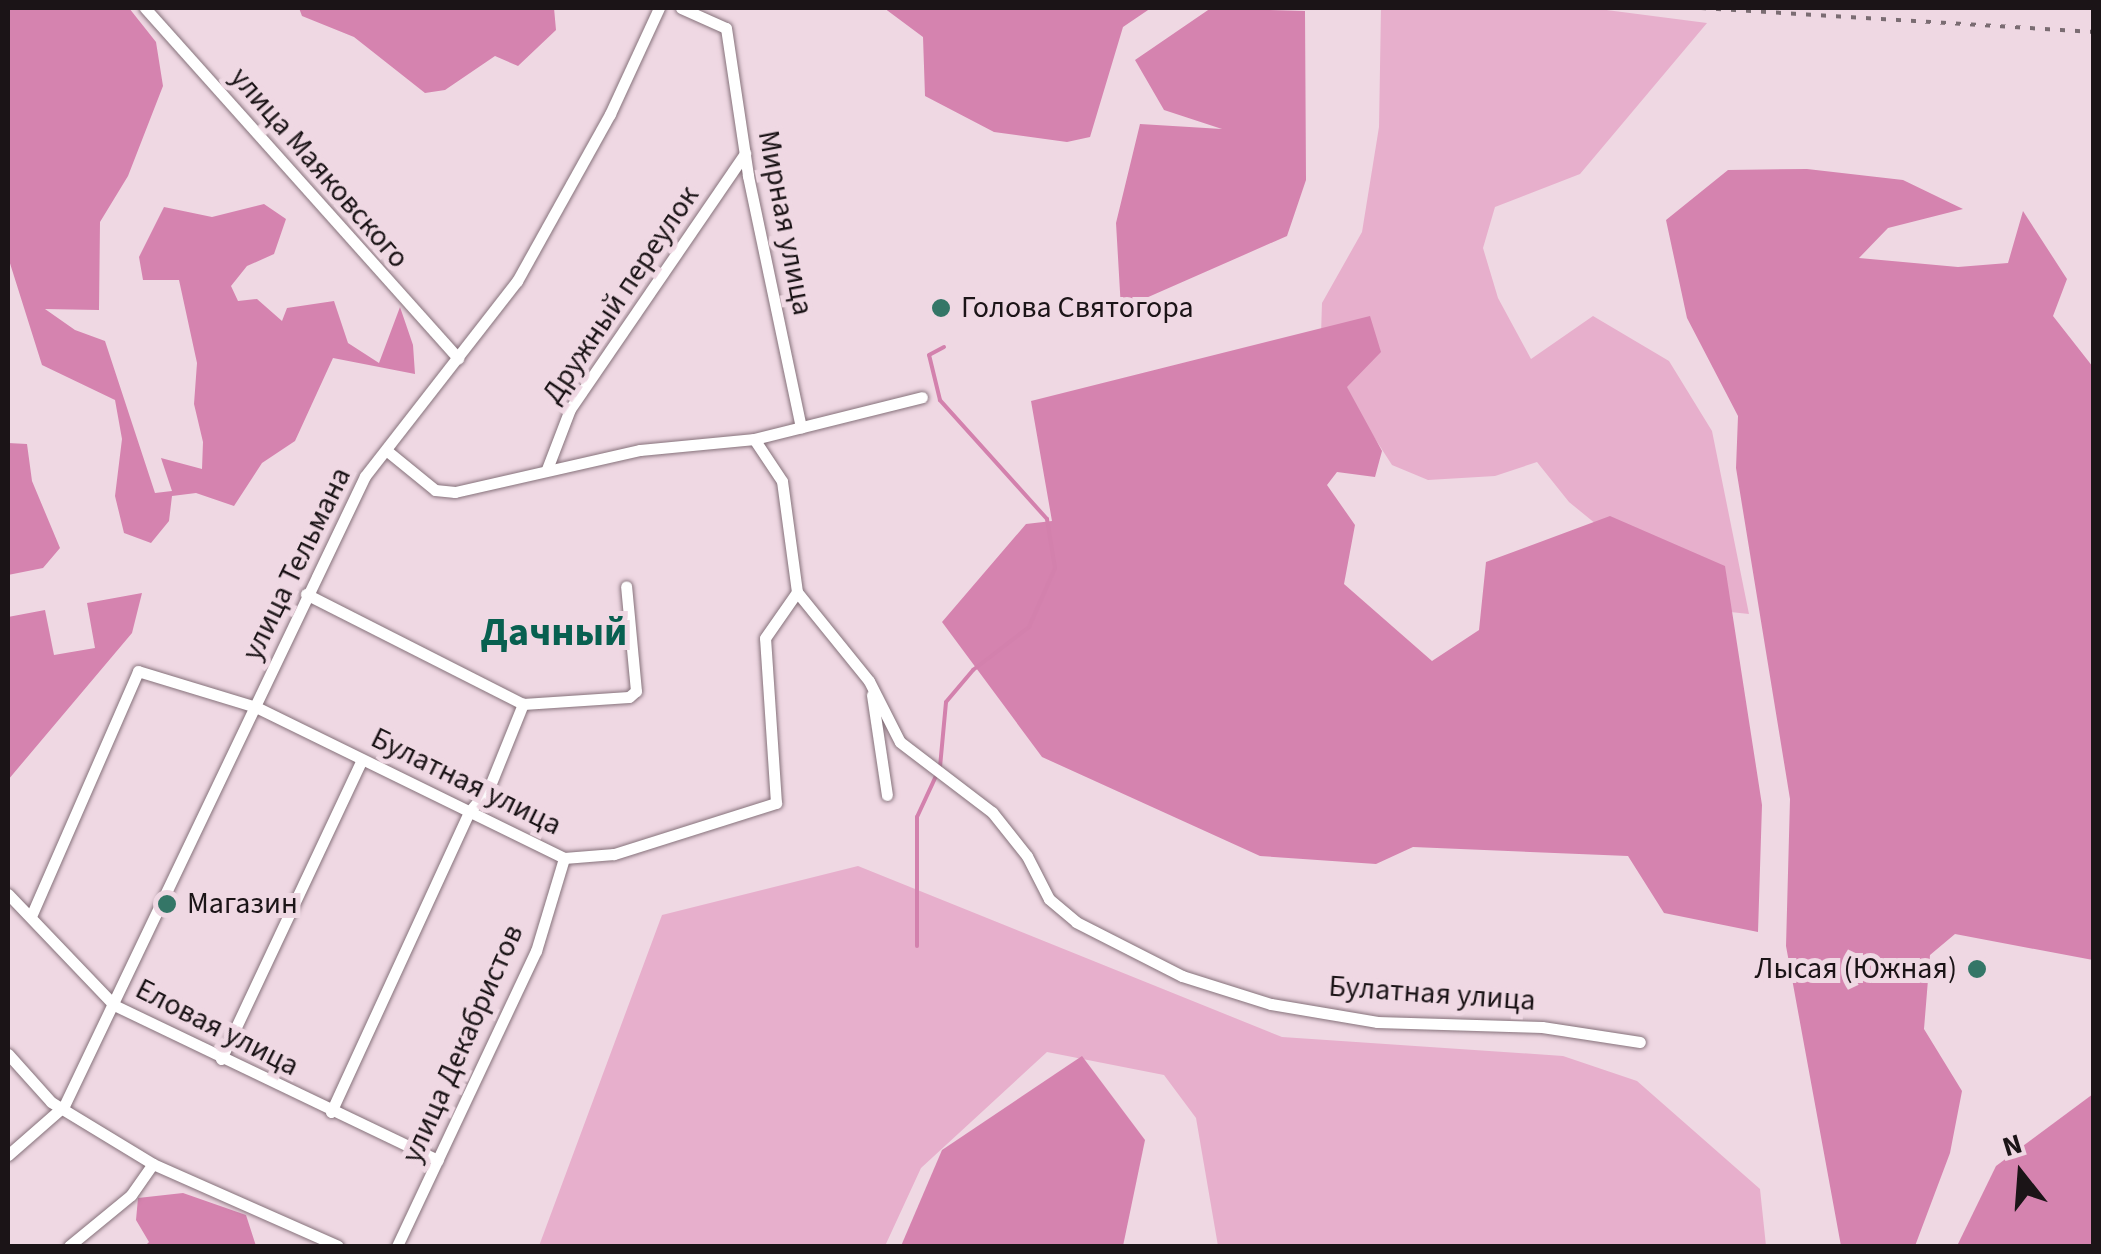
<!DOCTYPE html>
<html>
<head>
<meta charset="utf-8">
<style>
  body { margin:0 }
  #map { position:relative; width:2101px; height:1254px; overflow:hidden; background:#efd8e3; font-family:"Source Sans 3",sans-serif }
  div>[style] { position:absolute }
  .green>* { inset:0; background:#e7afcc }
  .forest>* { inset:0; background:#d583af }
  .stream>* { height:4px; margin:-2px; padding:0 2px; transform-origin:2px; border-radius:2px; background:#d381ad }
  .roads { filter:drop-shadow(0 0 2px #86727b) drop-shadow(0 0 2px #86727b) }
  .minor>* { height:11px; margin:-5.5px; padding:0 5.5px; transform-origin:5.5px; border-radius:5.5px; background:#fff }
  .rail>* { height:4px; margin-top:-2px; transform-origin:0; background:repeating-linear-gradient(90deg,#7a6c72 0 5px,transparent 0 15px) }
  .dots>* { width:28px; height:28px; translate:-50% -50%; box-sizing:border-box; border:5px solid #efd8e3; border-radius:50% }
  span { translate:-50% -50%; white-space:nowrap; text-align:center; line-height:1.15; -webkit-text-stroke:10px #efd8e3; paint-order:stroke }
  .street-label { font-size:30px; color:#1b1417 }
  .poi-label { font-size:30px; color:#1b1417 }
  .left { translate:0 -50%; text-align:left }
  .right { translate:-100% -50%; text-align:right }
  .district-label { font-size:40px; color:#086050; font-weight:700 }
  .frame { position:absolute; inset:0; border:10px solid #1b1417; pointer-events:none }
  .north { position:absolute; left:1971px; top:1124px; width:100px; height:100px; -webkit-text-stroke:8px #efd8e3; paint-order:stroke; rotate:343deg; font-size:28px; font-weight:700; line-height:40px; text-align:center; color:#1b1417 }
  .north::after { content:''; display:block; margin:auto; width:35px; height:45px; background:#1b1417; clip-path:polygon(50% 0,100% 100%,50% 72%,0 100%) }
</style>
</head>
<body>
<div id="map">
  <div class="green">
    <div style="clip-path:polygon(1381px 8px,1591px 8px,1707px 23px,1580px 174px,1495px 207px,1483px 248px,1498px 298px,1531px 359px,1593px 316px,1669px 361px,1712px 431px,1749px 614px,1665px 605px,1607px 533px,1569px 502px,1537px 462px,1495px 476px,1428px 480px,1392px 465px,1363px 420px,1321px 335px,1322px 303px,1362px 232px,1379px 127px)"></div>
    <div style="clip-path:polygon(858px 866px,1282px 1037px,1563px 1056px,1637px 1081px,1760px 1189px,1766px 1246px,1218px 1246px,1196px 1118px,1164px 1075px,1047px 1052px,921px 1168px,885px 1246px,539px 1246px,662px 915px)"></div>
  </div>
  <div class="forest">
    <div style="clip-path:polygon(8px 8px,129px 8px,156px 42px,163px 86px,128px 176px,100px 222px,99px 310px,45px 309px,75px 330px,105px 341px,155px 493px,172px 491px,161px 458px,202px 469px,203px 442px,194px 404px,197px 363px,179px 280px,143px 280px,139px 257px,164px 207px,212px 217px,264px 204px,286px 219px,274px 254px,247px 266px,231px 286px,238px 301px,257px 299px,282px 321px,287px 308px,334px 301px,348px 343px,379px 363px,400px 307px,413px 345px,415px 374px,333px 358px,295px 441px,262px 463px,234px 506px,196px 493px,172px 496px,169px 521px,151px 543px,124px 533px,115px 496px,122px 439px,115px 400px,42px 365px,8px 257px)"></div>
    <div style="clip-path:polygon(299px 8px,554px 8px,556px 30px,518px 66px,495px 56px,445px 90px,425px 93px,354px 37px,302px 16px)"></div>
    <div style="clip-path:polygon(884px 8px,1151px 8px,1123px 27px,1090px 137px,1067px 142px,994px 132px,925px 96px,923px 37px)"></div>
    <div style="clip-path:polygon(1211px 8px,1305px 11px,1306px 180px,1287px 236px,1121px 309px,1116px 223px,1140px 124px,1222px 129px,1164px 110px,1135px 60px)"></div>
    <div style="clip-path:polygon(1807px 169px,1903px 180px,1963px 209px,1888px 228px,1859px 258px,1958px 267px,2008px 263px,2023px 211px,2067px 279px,2053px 316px,2093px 367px,2093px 960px,1955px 934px,1930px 955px,1924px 1029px,1962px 1091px,1950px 1153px,1915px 1246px,1841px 1246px,1786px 946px,1790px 799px,1736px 468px,1738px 416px,1687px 318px,1666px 220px,1728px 170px)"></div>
    <div style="clip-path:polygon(1370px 316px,1381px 352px,1347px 387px,1382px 451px,1375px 477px,1337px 472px,1327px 485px,1355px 525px,1344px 584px,1432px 661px,1479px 630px,1486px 562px,1610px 516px,1725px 566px,1762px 805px,1758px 932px,1664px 913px,1628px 856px,1413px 847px,1376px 864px,1260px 856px,1042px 757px,942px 622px,1026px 524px,1052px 521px,1031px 401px)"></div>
    <div style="clip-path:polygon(8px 443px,27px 444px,32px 481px,60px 548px,43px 568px,8px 575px)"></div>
    <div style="clip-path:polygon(142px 593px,132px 633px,8px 780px,8px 617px,45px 610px,54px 655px,95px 648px,87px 603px)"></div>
    <div style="clip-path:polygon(1082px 1056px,1145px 1140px,1123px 1246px,901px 1246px,942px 1150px)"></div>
    <div style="clip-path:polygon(2093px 1094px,2093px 1246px,1957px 1246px,1996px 1166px)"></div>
    <div style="clip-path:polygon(183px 1193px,246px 1215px,256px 1246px,145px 1246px,149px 1242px,136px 1220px,138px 1198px)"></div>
  </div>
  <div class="stream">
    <div style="left:940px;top:767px;width:65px;rotate:-84.7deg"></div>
    <div style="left:946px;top:702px;width:42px;rotate:-49.8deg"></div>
    <div style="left:973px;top:670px;width:71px;rotate:-37.5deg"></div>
    <div style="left:1029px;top:627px;width:64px;rotate:-66.2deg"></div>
    <div style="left:1055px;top:568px;width:50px;rotate:-99.3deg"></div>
    <div style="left:1047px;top:519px;width:160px;rotate:-132deg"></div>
    <div style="left:940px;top:400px;width:46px;rotate:-103.7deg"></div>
    <div style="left:929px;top:355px;width:17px;rotate:-28deg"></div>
    <div style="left:917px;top:946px;width:129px;rotate:-90deg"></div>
    <div style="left:917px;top:817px;width:45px;rotate:-65.1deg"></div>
  </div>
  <div class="roads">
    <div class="minor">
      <div style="left:145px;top:8px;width:470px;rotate:48.2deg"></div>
      <div style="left:681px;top:8px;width:49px;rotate:24deg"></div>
      <div style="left:726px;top:28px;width:150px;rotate:81.5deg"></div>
      <div style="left:748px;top:176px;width:257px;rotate:78.1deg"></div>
      <div style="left:386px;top:450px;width:63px;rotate:39.2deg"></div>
      <div style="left:435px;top:490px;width:20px;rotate:6deg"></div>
      <div style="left:455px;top:492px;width:190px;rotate:-12.8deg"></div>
      <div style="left:640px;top:450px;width:115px;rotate:-5.5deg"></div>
      <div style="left:754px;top:439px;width:173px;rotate:-14deg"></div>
      <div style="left:547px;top:469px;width:64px;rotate:-69deg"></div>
      <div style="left:570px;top:409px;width:310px;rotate:-55.6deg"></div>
      <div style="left:797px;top:592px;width:114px;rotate:51deg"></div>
      <div style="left:869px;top:681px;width:68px;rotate:63.1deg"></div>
      <div style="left:900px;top:742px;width:116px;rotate:37.3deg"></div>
      <div style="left:992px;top:812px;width:56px;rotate:51.5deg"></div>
      <div style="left:1027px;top:856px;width:48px;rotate:62.9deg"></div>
      <div style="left:1049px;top:899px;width:35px;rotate:40deg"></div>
      <div style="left:1076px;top:922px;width:119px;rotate:27deg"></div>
      <div style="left:1182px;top:976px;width:93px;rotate:17.5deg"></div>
      <div style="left:1271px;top:1004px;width:108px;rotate:9.6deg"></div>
      <div style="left:1377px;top:1022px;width:165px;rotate:1.7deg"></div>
      <div style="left:1542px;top:1027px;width:99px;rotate:8.7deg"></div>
      <div style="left:306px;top:594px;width:243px;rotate:26.9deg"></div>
      <div style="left:523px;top:704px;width:106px;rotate:-3.8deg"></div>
      <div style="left:629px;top:697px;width:9px;rotate:-41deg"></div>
      <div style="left:636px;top:691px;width:105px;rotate:-95.4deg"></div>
      <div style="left:872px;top:695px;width:101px;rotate:81.5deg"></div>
      <div style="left:8px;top:894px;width:153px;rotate:46.3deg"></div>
      <div style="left:114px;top:1005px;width:359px;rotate:25.6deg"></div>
      <div style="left:32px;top:914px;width:265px;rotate:-66.4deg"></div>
      <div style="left:138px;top:671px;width:123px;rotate:17deg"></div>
      <div style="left:256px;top:707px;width:343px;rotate:26.1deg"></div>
      <div style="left:564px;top:858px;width:50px;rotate:-4.6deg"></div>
      <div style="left:614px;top:854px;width:170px;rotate:-17.5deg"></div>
      <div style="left:776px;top:803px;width:165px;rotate:-93.8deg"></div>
      <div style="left:765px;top:638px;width:56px;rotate:-55.2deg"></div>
      <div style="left:797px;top:592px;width:112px;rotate:-97.7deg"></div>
      <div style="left:782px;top:481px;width:50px;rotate:-123.7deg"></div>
      <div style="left:8px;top:1054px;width:64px;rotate:48.1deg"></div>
      <div style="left:51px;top:1102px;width:119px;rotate:31.3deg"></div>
      <div style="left:153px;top:1164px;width:202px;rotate:23.9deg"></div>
      <div style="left:221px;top:1059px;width:331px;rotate:-64.8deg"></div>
      <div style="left:331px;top:1112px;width:330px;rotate:-65.3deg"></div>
      <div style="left:469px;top:812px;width:31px;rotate:-50deg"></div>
      <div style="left:489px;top:788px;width:91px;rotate:-68deg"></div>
      <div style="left:8px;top:1155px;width:74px;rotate:-41.2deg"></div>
      <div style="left:64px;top:1106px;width:698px;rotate:-64.46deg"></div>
      <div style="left:365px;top:476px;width:247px;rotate:-52.1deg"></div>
      <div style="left:517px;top:281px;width:191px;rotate:-60.9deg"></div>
      <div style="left:610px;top:114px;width:117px;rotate:-65.2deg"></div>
      <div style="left:69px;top:1246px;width:80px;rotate:-39.4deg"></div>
      <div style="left:131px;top:1195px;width:38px;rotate:-55deg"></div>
      <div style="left:397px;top:1246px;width:326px;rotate:-64.8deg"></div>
      <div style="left:536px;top:951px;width:97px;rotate:-73.2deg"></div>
    </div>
  </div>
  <div class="rail">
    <div style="left:1701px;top:8px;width:394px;rotate:3.5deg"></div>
  </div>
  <div class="dots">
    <div style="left:941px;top:308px;background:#347667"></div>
    <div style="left:167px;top:904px;background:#347667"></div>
    <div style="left:1977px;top:969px;background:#347667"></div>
  </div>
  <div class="street-label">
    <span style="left:319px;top:168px;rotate:49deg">улица Маяковского</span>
    <span style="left:785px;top:223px;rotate:79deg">Мирная улица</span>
    <span style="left:621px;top:295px;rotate:-56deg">Дружный переулок</span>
    <span style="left:297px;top:564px;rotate:-64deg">улица Тельмана</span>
    <span style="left:466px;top:782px;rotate:26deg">Булатная улица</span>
    <span style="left:1432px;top:994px;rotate:4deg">Булатная улица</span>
    <span style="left:217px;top:1028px;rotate:27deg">Еловая улица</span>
    <span style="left:463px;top:1044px;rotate:-66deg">улица Декабристов</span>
  </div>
  <div class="poi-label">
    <span class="left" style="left:961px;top:308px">Голова Святогора</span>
    <span class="left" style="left:187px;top:904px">Магазин</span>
    <span class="right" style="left:1957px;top:969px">Лысая (Южная)</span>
  </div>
  <div class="district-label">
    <span style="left:554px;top:633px">Дачный</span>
  </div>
  <div class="frame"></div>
  <div class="north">N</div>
</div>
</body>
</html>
